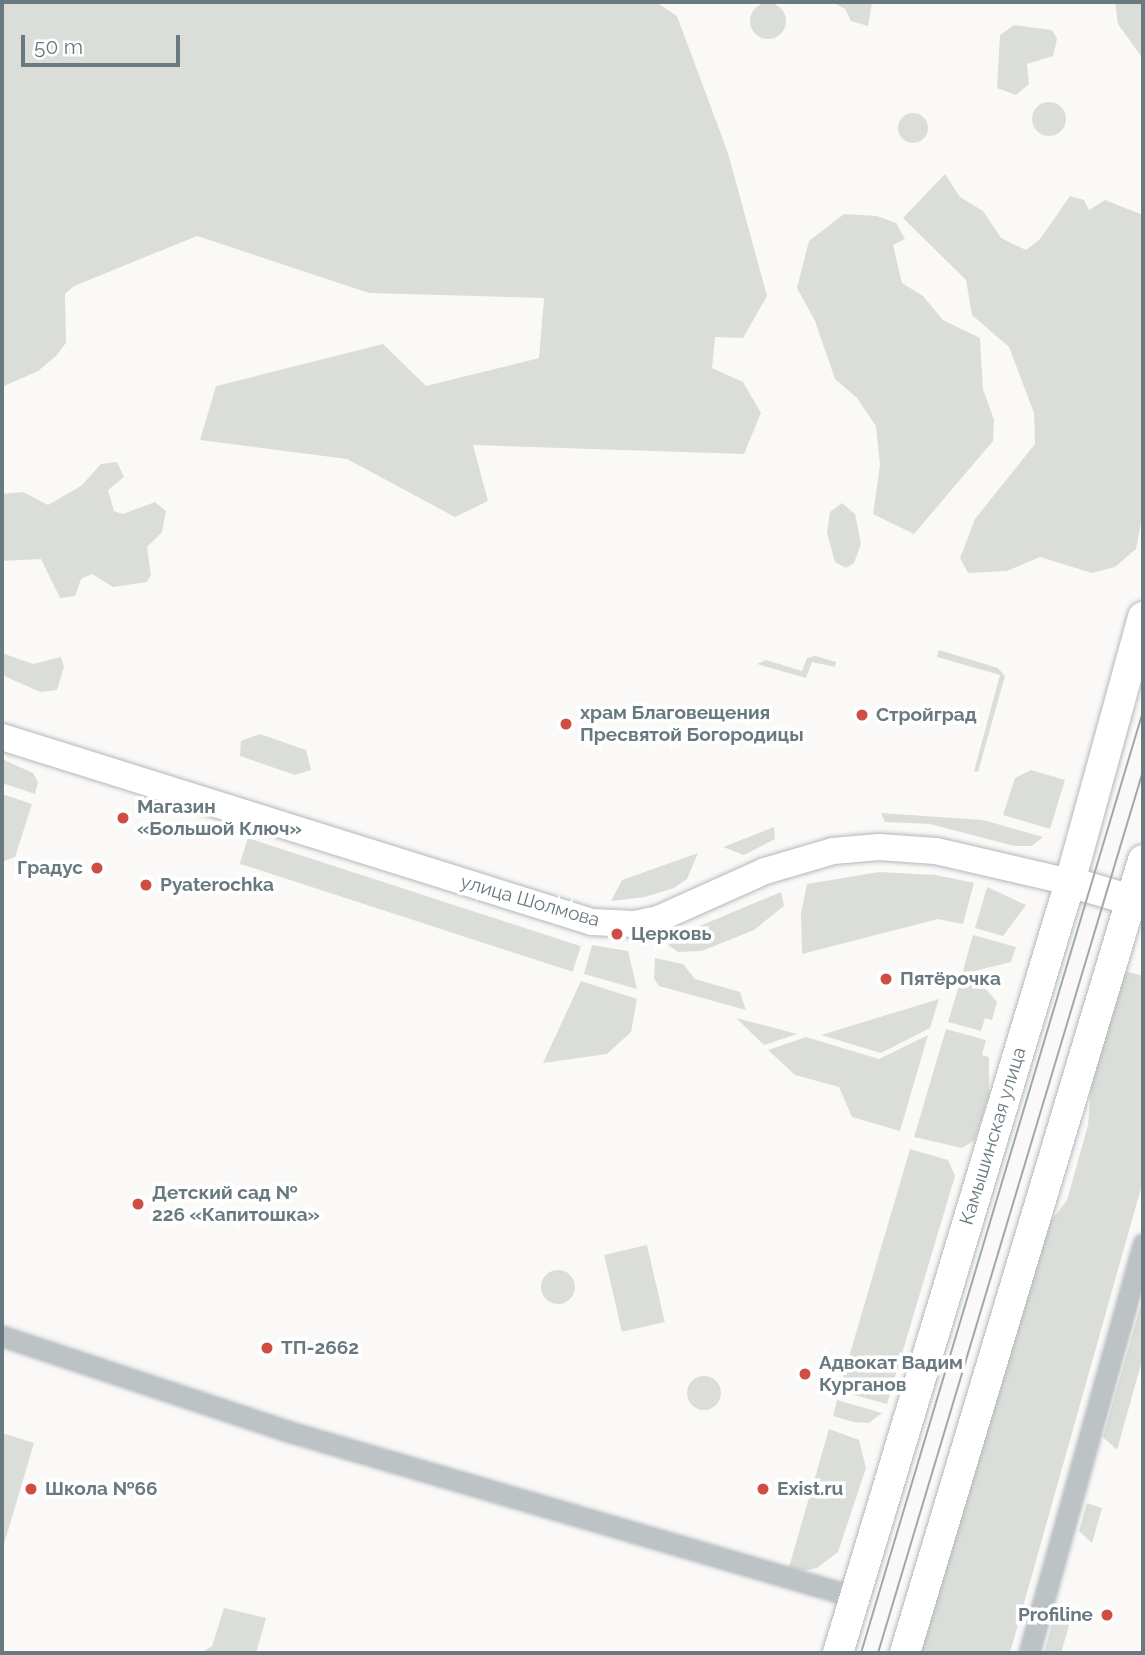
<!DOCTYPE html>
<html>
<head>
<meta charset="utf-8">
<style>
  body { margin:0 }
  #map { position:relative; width:1145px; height:1655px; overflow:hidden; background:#faf9f8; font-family:Raleway,sans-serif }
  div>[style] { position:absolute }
  .green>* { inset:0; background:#dbded8; transform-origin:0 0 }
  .round { border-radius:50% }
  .roads { filter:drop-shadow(0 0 2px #b2b9bc) drop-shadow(0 0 2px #b2b9bc) }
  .street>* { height:19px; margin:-9.5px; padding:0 9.5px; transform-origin:9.5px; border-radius:9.5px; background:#bdc3c5 }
  .secondary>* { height:26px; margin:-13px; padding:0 13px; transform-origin:13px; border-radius:13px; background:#fff }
  .primary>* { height:30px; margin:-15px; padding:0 15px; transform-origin:15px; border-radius:15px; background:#fff }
  .tram>* { height:2px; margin:-1px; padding:0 1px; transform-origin:1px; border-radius:1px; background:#a0a8ab }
  .dots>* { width:19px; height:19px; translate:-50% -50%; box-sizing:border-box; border:4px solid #fff; border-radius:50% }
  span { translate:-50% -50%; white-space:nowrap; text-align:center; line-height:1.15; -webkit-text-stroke:7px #fff; paint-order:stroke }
  .poi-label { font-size:19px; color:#68797f; font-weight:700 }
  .left { translate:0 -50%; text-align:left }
  .right { translate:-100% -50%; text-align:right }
  .street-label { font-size:19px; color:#68797f }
  .frame { position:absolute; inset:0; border:4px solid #68797f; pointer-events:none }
  .scale { position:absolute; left:21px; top:35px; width:159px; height:32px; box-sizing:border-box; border:4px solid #68797f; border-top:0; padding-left:9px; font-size:21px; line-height:24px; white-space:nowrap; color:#68797f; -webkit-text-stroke:5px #fff; paint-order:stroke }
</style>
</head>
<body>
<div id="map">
  <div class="green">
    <div style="clip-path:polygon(2px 2px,656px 2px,677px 16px,728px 153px,767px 296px,743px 338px,715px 337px,712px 368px,743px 382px,761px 413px,744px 454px,473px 445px,488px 501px,455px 517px,347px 459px,200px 440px,216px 386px,383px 344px,426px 386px,539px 358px,544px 298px,369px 293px,197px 236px,74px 286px,65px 294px,66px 343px,56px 356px,38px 371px,2px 387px)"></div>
    <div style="clip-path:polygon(832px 2px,872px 2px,868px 26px,851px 21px,845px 9px)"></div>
    <div style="clip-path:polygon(1115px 2px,1143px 2px,1143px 59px,1118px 24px)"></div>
    <div class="round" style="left:750px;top:3px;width:36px;height:36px"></div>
    <div style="clip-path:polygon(1014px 25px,1052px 30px,1057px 39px,1053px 56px,1027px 64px,1029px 84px,1016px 95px,997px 88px,1000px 35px)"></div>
    <div class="round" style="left:1032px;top:102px;width:34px;height:34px"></div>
    <div class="round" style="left:898px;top:113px;width:30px;height:30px"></div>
    <div style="clip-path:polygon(945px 174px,960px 197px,983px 211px,1001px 238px,1026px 250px,1040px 239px,1070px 196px,1084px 200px,1089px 210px,1105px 200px,1143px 215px,1142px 517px,1136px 549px,1115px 567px,1092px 573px,1040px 557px,1007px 571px,968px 573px,960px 558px,975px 519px,1035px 444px,1034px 413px,1009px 347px,972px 315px,966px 280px,903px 218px)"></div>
    <div style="clip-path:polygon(844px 214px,877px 216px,896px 223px,905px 239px,893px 245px,902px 283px,923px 296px,943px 320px,980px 338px,983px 389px,994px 420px,993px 441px,914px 534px,873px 514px,880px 465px,876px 426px,857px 398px,835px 379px,815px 321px,797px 288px,809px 241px)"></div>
    <div style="clip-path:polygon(117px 462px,124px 477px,108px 490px,114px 511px,123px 514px,155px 502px,166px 511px,162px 532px,147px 547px,151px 575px,147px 582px,113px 587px,92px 574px,81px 579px,75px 596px,60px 598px,41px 559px,2px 561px,2px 494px,23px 492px,48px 505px,81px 486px,101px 464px)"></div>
    <div style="clip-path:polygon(842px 503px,855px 514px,861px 544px,854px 563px,846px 568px,835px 562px,827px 533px,830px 512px)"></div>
    <div style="clip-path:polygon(939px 650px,998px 668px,1005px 676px,978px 772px,974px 771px,1000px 675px,937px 657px)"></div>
    <div style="clip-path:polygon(2px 653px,33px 664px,61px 657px,64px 667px,57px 690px,40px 692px,2px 675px)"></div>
    <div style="clip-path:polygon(815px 656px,836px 662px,835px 667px,812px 662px,806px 678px,757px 664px,766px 660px,802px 671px,807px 658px)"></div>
    <div style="clip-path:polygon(260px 734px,306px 750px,311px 770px,295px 775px,240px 756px,241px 741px)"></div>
    <div style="clip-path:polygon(2px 759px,33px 773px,38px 782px,35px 794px,2px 783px)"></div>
    <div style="clip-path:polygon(1031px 770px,1065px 780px,1050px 829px,1003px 815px,1015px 778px)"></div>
    <div style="clip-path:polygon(2px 794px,32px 804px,15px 857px,2px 862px)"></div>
    <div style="clip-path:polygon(881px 813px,983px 820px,1043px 837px,1032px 846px,1014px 846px,930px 824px,885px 822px)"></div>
    <div style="clip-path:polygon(774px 827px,775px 839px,744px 855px,723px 847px)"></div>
    <div style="left:248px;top:838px;width:350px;height:27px;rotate:18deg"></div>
    <div style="clip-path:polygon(698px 853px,687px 879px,674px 888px,645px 897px,611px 901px,622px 880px)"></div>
    <div style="clip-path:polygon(879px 872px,936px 875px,974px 883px,963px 924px,938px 919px,802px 954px,801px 913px,807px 884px)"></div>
    <div style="clip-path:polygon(987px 887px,1026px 905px,1003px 936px,975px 928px)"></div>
    <div style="clip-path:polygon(781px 892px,784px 906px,754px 930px,702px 951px,678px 952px,668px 945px,671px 938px)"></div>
    <div style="clip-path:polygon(973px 935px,1016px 947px,1011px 962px,962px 974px)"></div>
    <div style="clip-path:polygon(592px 945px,628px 951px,637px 989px,584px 974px)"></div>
    <div style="clip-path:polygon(655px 958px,683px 964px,695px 979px,740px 992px,746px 1010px,659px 986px,654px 979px)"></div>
    <div style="clip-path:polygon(1125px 971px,1143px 976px,1143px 1181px,1010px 1653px,917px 1653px,1047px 1226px,1067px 1200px,1088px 1125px,1092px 1076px)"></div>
    <div style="clip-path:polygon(976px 978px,997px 1002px,992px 1020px,985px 1018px,981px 1031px,948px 1022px,960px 982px)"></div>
    <div style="clip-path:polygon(581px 981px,637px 999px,631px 1032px,607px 1054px,543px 1063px)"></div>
    <div style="clip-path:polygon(939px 999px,930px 1028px,881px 1053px,821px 1035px)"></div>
    <div style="clip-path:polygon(736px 1018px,797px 1034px,764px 1045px)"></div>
    <div style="clip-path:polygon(946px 1029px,986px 1040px,982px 1055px,989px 1057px,989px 1095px,975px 1140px,962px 1148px,914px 1137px)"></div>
    <div style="clip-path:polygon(928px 1035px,900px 1131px,852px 1117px,839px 1087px,795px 1075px,768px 1050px,806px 1037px,879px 1059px)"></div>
    <div style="clip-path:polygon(910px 1149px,948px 1160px,955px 1176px,887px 1404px,839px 1391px)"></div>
    <div style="left:647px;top:1245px;width:79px;height:44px;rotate:77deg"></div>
    <div class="round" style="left:541px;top:1270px;width:34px;height:34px"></div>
    <div style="clip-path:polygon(1143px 1297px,1143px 1357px,1117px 1450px,1103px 1437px)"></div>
    <div class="round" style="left:687px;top:1376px;width:34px;height:34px"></div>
    <div style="clip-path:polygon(837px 1400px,882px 1413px,869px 1423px,853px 1422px,833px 1416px)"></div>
    <div style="clip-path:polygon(829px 1429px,859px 1440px,866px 1468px,838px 1552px,817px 1568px,804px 1571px,789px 1567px)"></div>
    <div style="clip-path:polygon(2px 1433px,34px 1443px,2px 1551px)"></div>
    <div style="clip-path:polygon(1087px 1503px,1102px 1508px,1092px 1543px,1079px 1531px)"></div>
    <div style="clip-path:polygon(224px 1608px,266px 1618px,256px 1653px,201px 1653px,212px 1646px)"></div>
    <div style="clip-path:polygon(1071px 1619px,1061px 1653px,1044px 1653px,1052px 1624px)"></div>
  </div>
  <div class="roads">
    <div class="street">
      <div style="left:2px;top:1336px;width:300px;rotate:18.4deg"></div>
      <div style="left:287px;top:1431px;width:592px;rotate:16.29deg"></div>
      <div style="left:1029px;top:1653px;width:425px;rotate:-74.4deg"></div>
    </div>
    <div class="secondary">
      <div style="left:2px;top:737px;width:618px;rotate:17.41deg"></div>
      <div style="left:592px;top:922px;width:43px;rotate:2.7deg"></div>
      <div style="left:635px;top:924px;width:24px;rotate:-12deg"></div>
      <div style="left:658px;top:919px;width:117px;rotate:-24.2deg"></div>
      <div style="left:765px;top:871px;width:71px;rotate:-16.4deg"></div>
      <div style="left:833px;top:851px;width:46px;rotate:-5deg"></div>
      <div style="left:879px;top:847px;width:57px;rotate:4deg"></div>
      <div style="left:936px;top:851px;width:138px;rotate:13deg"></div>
    </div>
    <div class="primary">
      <div style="left:1070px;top:882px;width:64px;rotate:16.4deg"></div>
      <div style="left:838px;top:1653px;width:805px;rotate:-73.25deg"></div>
      <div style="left:1070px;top:882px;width:275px;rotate:-74.6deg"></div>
      <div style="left:905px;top:1653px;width:828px;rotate:-73.29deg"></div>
    </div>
  </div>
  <div class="tram">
    <div style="left:861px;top:1653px;width:983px;rotate:-73.33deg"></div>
    <div style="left:878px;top:1653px;width:921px;rotate:-73.28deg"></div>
  </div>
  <div class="dots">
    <div style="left:862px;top:715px;background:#ce4e43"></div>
    <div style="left:566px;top:724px;background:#ce4e43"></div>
    <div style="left:123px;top:818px;background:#ce4e43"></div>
    <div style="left:97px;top:868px;background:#ce4e43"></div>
    <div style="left:146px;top:885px;background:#ce4e43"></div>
    <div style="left:617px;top:934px;background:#ce4e43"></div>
    <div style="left:886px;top:979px;background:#ce4e43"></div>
    <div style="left:138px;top:1204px;background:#ce4e43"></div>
    <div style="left:267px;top:1348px;background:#ce4e43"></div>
    <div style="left:805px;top:1374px;background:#ce4e43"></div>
    <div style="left:31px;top:1489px;background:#ce4e43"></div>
    <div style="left:763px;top:1489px;background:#ce4e43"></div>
    <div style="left:1107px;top:1615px;background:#ce4e43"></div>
  </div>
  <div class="poi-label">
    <span class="left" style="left:580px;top:724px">храм Благовещения<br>Пресвятой Богородицы</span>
    <span class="left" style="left:876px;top:715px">Стройград</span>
    <span class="left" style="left:137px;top:818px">Магазин<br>«Большой Ключ»</span>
    <span class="right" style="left:83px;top:868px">Градус</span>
    <span class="left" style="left:160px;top:885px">Pyaterochka</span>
    <span class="left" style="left:631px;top:934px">Церковь</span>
    <span class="left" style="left:900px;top:979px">Пятёрочка</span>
    <span class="left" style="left:152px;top:1204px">Детский сад №<br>226 «Капитошка»</span>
    <span class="left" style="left:281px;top:1348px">ТП-2662</span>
    <span class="left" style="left:819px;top:1374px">Адвокат Вадим<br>Курганов</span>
    <span class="left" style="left:45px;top:1489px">Школа №66</span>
    <span class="left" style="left:777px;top:1489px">Exist.ru</span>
    <span class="right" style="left:1093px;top:1615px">Profiline</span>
  </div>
  <div class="street-label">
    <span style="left:530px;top:901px;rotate:16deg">улица Шолмова</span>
    <span style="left:993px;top:1136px;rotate:-73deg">Камышинская улица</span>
  </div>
  <div class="frame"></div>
  <div class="scale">50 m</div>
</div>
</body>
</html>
